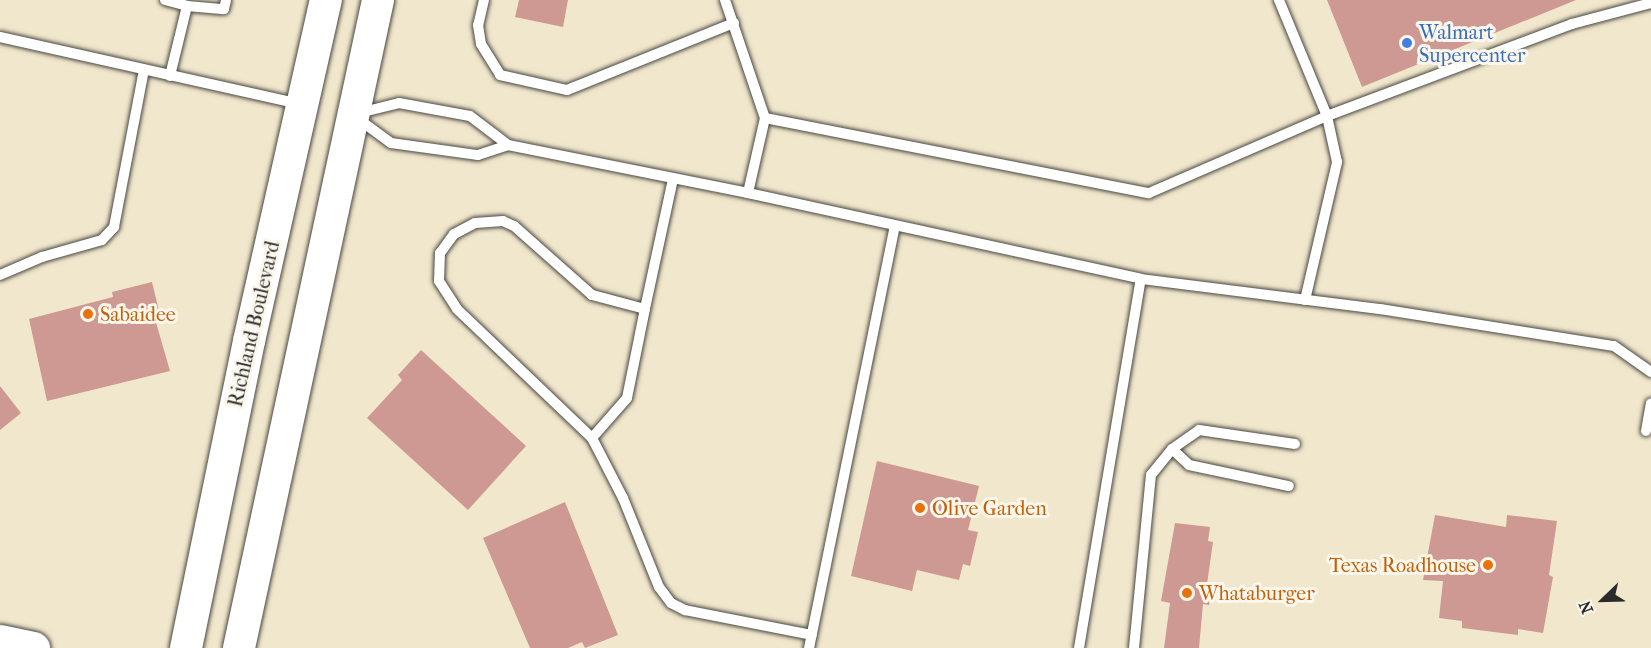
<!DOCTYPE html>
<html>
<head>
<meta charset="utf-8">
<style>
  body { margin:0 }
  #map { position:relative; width:1651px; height:648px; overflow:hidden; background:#f1e7cc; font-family:"IM FELL French Canon",serif }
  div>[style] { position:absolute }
  .building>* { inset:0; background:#cd9992 }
  .roads { filter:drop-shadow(0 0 2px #494743) drop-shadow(0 0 2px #494743) }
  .lane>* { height:10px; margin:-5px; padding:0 5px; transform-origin:5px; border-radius:5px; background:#fff }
  .secondary>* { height:32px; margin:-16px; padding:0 16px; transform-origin:16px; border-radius:16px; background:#fff }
  .primary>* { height:33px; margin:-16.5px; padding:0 16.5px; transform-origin:16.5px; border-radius:16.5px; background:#fff }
  .dots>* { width:16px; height:16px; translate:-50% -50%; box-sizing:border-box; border:3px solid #fbf7ec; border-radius:50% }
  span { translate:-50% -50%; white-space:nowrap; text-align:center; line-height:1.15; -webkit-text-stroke:6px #fbf7ec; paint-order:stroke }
  .shop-label { font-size:20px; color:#366cbe }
  .left { translate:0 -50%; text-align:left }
  .food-label { font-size:20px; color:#c56008 }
  .right { translate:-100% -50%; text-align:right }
  .street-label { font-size:20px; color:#2b2b2b }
  .north { position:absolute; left:1573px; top:570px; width:60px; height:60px; -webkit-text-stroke:4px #fbf7ec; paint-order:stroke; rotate:247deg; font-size:16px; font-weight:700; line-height:24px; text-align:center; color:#2b2b2b }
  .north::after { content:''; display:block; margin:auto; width:21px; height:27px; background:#2b2b2b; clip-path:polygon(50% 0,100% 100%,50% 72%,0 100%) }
</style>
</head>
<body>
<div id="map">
  <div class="building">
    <div style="clip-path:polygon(519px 0,568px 0,563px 27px,515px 17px)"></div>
    <div style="clip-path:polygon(1327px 0,1576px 0,1362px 87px)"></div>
    <div style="clip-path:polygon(152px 282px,161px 319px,155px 319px,170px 371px,47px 401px,29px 319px,113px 297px,112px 292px)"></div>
    <div style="clip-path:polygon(421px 350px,526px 446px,468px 510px,367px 418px,402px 380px,398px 375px)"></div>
    <div style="clip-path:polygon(0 386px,21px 413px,0 430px)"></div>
    <div style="clip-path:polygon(877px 461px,979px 486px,968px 530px,978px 532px,970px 566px,963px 564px,959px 580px,917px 570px,912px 591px,851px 576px)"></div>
    <div style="clip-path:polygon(565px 502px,618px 635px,585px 648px,582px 642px,568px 648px,530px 648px,483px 538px)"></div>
    <div style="clip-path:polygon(1435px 515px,1506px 527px,1507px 515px,1557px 521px,1549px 575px,1553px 577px,1543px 633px,1518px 629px,1518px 635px,1462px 628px,1462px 621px,1439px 618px,1443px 581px,1423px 580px)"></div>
    <div style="clip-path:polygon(1175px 523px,1210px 527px,1208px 541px,1213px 542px,1207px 584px,1212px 585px,1209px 605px,1203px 604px,1199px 648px,1164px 648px,1170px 603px,1161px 601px)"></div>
  </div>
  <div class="roads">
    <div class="lane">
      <div style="left:165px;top:0;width:23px;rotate:15deg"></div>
      <div style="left:187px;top:6px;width:72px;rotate:103.7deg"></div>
      <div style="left:484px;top:0;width:26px;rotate:103deg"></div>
      <div style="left:478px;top:25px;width:19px;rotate:81deg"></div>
      <div style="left:481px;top:44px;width:36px;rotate:58deg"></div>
      <div style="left:500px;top:75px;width:69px;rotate:12.6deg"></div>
      <div style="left:567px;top:90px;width:180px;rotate:-21.9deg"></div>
      <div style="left:725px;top:0;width:125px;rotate:71.3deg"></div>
      <div style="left:765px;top:118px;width:77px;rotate:102.8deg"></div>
      <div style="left:187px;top:6px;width:37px;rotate:5deg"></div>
      <div style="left:224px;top:9px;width:9px;rotate:-77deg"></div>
      <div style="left:0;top:37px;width:306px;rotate:12.6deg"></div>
      <div style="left:359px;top:113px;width:41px;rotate:-14deg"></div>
      <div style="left:399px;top:103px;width:72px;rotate:10.4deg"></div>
      <div style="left:470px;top:116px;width:48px;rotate:37.3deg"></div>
      <div style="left:508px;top:145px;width:245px;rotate:11.3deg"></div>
      <div style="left:748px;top:193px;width:402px;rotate:12.3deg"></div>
      <div style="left:1141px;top:279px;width:241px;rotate:7.2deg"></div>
      <div style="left:1380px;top:309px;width:237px;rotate:9deg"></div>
      <div style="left:1614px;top:346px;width:45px;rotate:35.1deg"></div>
      <div style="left:357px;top:118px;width:42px;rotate:36.3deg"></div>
      <div style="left:391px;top:143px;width:88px;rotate:7.9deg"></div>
      <div style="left:478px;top:155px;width:32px;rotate:-18deg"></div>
      <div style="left:765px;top:118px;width:391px;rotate:11.1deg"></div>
      <div style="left:1149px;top:193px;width:194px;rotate:-23.4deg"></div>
      <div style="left:1327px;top:116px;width:126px;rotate:-112.5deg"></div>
      <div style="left:673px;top:179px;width:133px;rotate:102.2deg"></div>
      <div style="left:645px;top:309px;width:55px;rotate:-165.2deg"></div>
      <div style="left:592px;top:295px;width:104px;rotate:-138.5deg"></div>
      <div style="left:514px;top:226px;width:12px;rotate:-156deg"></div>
      <div style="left:503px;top:221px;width:28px;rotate:176deg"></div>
      <div style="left:475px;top:223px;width:24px;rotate:152deg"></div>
      <div style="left:454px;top:234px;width:24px;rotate:126deg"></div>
      <div style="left:440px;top:253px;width:28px;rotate:92deg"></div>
      <div style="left:439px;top:281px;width:33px;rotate:57deg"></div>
      <div style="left:457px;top:309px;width:187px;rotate:43.7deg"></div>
      <div style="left:592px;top:438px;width:68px;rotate:62.7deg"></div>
      <div style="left:623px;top:498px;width:96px;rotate:68deg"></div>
      <div style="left:659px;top:587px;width:20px;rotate:53deg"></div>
      <div style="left:671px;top:603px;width:16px;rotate:27deg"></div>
      <div style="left:685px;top:610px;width:129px;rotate:11.1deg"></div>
      <div style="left:0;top:275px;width:46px;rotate:-23.2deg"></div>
      <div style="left:42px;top:257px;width:62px;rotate:-15.8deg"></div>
      <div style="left:102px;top:240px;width:18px;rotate:-47deg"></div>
      <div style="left:114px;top:227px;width:160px;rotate:-79.2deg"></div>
      <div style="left:1305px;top:300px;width:142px;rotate:-76.9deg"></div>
      <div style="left:1337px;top:162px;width:47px;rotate:-102.3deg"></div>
      <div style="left:1327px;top:116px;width:262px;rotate:-20.6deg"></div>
      <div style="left:1572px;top:24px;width:82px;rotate:-14.9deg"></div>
      <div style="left:1646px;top:431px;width:28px;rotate:-80deg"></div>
      <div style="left:592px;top:438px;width:53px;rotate:-48.8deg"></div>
      <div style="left:627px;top:398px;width:91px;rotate:-78.6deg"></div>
      <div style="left:1172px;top:449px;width:23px;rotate:43deg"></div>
      <div style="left:1189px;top:465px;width:102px;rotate:11.9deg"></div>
      <div style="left:809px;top:648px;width:431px;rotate:-78.5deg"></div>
      <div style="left:1079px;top:648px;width:374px;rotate:-80.5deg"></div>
      <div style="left:1134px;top:648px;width:174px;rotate:-84.4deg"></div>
      <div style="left:1151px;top:475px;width:33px;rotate:-51deg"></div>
      <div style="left:1172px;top:449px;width:33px;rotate:-35deg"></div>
      <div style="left:1199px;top:430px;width:97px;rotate:8.3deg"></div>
    </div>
    <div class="secondary">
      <div style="left:186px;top:648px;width:313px;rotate:-78.4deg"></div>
      <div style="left:249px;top:341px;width:350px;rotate:-77.3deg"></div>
      <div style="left:239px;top:648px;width:663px;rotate:-77.89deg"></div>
    </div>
    <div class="primary">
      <div style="left:0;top:641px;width:34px;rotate:12deg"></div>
    </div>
  </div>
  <div class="dots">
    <div style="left:1407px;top:43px;background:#3f7fe0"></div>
    <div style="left:88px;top:314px;background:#e8710a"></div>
    <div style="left:920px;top:508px;background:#e8710a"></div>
    <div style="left:1488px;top:565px;background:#e8710a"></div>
    <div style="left:1187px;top:593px;background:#e8710a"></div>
  </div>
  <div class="shop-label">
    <span class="left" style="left:1419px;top:44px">Walmart<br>Supercenter</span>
  </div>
  <div class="food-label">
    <span class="left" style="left:100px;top:314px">Sabaidee</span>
    <span class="left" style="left:932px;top:508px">Olive Garden</span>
    <span class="right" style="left:1476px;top:565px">Texas Roadhouse</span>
    <span class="left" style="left:1199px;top:593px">Whataburger</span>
  </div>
  <div class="street-label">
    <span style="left:254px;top:324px;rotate:-77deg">Richland Boulevard</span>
  </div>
  <div class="north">N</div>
</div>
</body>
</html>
